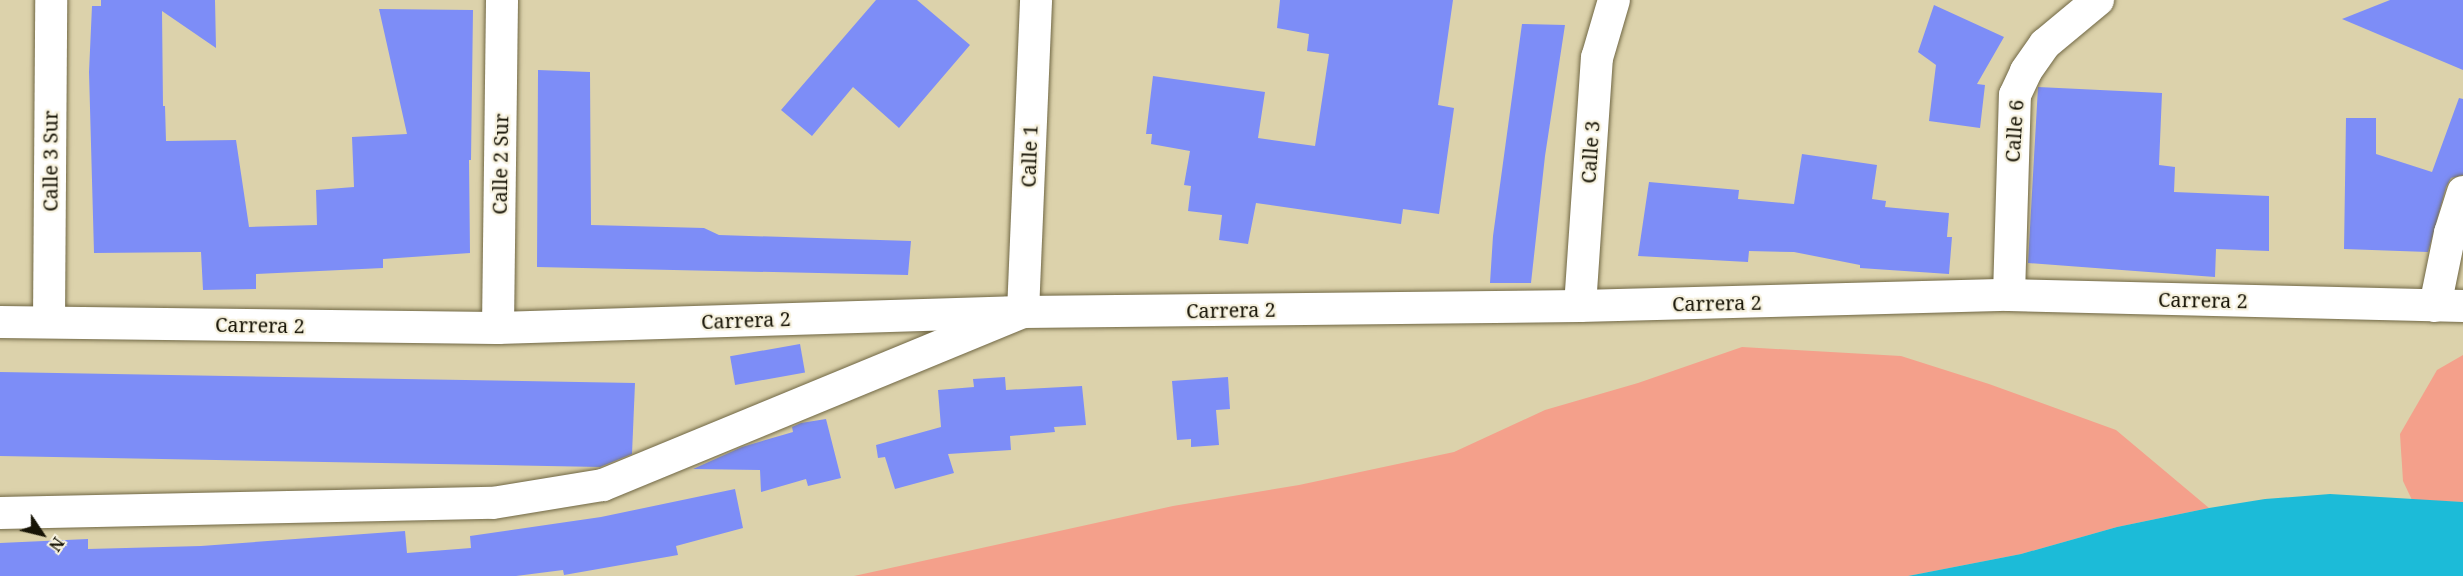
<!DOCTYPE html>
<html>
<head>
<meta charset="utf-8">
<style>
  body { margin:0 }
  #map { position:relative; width:2463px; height:576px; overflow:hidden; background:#dcd2ab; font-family:"Noto Serif",serif }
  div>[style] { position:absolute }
  .green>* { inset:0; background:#f4a08b }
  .water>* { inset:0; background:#1cbbd8 }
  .building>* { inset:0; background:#7d8df7; transform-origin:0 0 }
  .roads { filter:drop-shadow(0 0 2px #706744) drop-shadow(0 0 2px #706744) }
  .street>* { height:32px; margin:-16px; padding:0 16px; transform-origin:16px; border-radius:16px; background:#fff }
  span { translate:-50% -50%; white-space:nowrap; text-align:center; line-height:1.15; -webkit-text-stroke:4.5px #f7f2df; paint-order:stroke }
  .street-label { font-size:20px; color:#171406 }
  .north { position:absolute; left:12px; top:504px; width:60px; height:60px; -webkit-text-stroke:4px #f7f2df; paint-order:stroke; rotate:125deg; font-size:16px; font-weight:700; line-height:24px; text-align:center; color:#171406 }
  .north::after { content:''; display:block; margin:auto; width:21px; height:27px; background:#171406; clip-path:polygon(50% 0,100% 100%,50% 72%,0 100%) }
</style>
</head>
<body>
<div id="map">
  <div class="green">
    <div style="clip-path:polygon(1742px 347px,1901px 356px,1989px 384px,2116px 430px,2209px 508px,2117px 527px,2021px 554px,1908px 576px,854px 576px,1173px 506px,1299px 485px,1454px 452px,1545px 410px,1638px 383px)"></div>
    <div style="clip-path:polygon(2463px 355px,2463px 502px,2412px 500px,2403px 481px,2400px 434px,2437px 370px)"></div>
  </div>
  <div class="water">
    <div style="clip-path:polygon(2330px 494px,2463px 502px,2463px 576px,1908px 576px,2021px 554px,2117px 527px,2209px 508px,2265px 499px)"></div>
  </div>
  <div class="building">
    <div style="clip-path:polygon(101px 0,215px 0,216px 48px,162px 11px,163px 106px,165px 106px,166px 141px,236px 140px,249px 227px,317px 225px,316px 190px,354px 187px,352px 137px,407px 134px,379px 9px,473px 10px,471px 160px,469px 160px,470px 253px,383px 259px,383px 268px,256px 274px,256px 289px,203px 290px,201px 252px,94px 253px,89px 72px,92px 6px,101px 6px)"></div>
    <div style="clip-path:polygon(876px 0,917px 0,970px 45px,899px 128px,853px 87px,812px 136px,781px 110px)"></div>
    <div style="clip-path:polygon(1280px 0,1453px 0,1438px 105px,1454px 108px,1439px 214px,1403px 209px,1401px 224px,1256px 203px,1248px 244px,1219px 240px,1222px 215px,1188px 211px,1191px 186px,1184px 185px,1190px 151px,1151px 144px,1152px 134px,1146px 134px,1153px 76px,1265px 92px,1258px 138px,1315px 146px,1329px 54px,1307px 51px,1309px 34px,1277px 28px)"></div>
    <div style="clip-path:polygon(2390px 0,2463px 0,2463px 70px,2342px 19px)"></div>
    <div style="clip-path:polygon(1934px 5px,2004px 37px,1977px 84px,1985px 85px,1980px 128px,1929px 121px,1936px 65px,1918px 52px)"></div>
    <div style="clip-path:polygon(1522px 24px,1565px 25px,1545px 156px,1531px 283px,1490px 283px,1493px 236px)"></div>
    <div style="clip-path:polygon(538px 70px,590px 72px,591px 225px,704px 228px,719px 235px,911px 241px,908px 275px,537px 267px)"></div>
    <div style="clip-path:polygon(2038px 87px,2162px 93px,2159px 165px,2175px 167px,2174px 192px,2269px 196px,2269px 251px,2216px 249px,2215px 277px,2028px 263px)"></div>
    <div style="clip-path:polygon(2459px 98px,2463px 99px,2463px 175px,2451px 178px,2446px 187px,2428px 252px,2344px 249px,2346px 118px,2376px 118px,2376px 154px,2432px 172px)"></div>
    <div style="clip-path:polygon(1802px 154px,1877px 165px,1872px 199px,1886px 201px,1885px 207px,1949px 213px,1947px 237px,1952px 237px,1949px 274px,1860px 268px,1860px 265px,1794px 252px,1749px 251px,1748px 262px,1638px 256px,1649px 182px,1739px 190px,1738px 199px,1794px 204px)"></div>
    <div style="left:800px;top:344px;width:29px;height:71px;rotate:80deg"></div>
    <div style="clip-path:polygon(0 372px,635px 383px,632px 454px,600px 467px,0 456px)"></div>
    <div style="clip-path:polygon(1005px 377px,1006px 390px,1082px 386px,1086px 425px,1054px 427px,1055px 432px,1010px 436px,1011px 450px,948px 454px,954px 473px,895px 489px,885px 457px,878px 458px,876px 445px,941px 427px,938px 390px,974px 387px,973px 379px)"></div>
    <div style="clip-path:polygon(1228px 377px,1230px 409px,1216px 410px,1219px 445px,1191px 447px,1191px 439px,1177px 440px,1172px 381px)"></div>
    <div style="clip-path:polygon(826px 419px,841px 478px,808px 486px,806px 479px,761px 492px,760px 470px,693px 469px,742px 447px,793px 432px,792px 427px,801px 423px)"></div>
    <div style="clip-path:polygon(735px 489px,743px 528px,676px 546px,678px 555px,564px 575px,563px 570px,516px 576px,0 576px,0 543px,88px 539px,88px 549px,201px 546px,405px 531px,407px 553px,471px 548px,470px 536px,601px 517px)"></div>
  </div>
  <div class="roads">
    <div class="street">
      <div style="left:2009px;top:295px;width:200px;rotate:-88.3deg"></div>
      <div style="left:2015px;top:95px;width:26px;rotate:-65deg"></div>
      <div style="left:2026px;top:71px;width:33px;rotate:-55deg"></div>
      <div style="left:2045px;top:44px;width:69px;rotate:-39.7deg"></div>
      <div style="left:1580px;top:306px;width:249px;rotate:-86.1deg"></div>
      <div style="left:1597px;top:58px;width:60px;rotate:-73.7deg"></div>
      <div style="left:2435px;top:306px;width:75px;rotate:-78.4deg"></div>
      <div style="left:2450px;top:233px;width:43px;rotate:-72.4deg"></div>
      <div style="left:0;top:322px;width:498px;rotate:0.7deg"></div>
      <div style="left:498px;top:328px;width:525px;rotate:-1.75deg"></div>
      <div style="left:1023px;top:312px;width:557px;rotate:-0.62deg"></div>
      <div style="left:1580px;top:306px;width:429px;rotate:-1.5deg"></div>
      <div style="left:2009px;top:295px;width:454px;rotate:1.4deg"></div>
      <div style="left:49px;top:322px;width:322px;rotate:-89.6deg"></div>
      <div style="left:498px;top:328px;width:328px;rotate:-89.3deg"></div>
      <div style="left:0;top:513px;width:493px;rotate:-1.2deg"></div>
      <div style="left:493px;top:503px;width:111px;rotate:-9.3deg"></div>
      <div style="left:603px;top:485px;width:454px;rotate:-22.4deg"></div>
      <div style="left:1023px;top:312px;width:312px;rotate:-87.6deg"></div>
    </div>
  </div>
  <div class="street-label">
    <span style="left:2014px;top:131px;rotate:-86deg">Calle 6</span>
    <span style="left:1590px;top:152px;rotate:-86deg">Calle 3</span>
    <span style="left:1029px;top:156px;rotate:-88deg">Calle 1</span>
    <span style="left:50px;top:161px;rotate:-90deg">Calle 3 Sur</span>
    <span style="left:500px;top:164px;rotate:-89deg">Calle 2 Sur</span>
    <span style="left:2203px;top:300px;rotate:1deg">Carrera 2</span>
    <span style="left:1717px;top:303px;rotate:-1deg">Carrera 2</span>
    <span style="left:1231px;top:310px;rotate:-1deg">Carrera 2</span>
    <span style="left:746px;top:320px;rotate:-2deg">Carrera 2</span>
    <span style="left:260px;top:325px;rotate:1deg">Carrera 2</span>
  </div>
  <div class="north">N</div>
</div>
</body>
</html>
